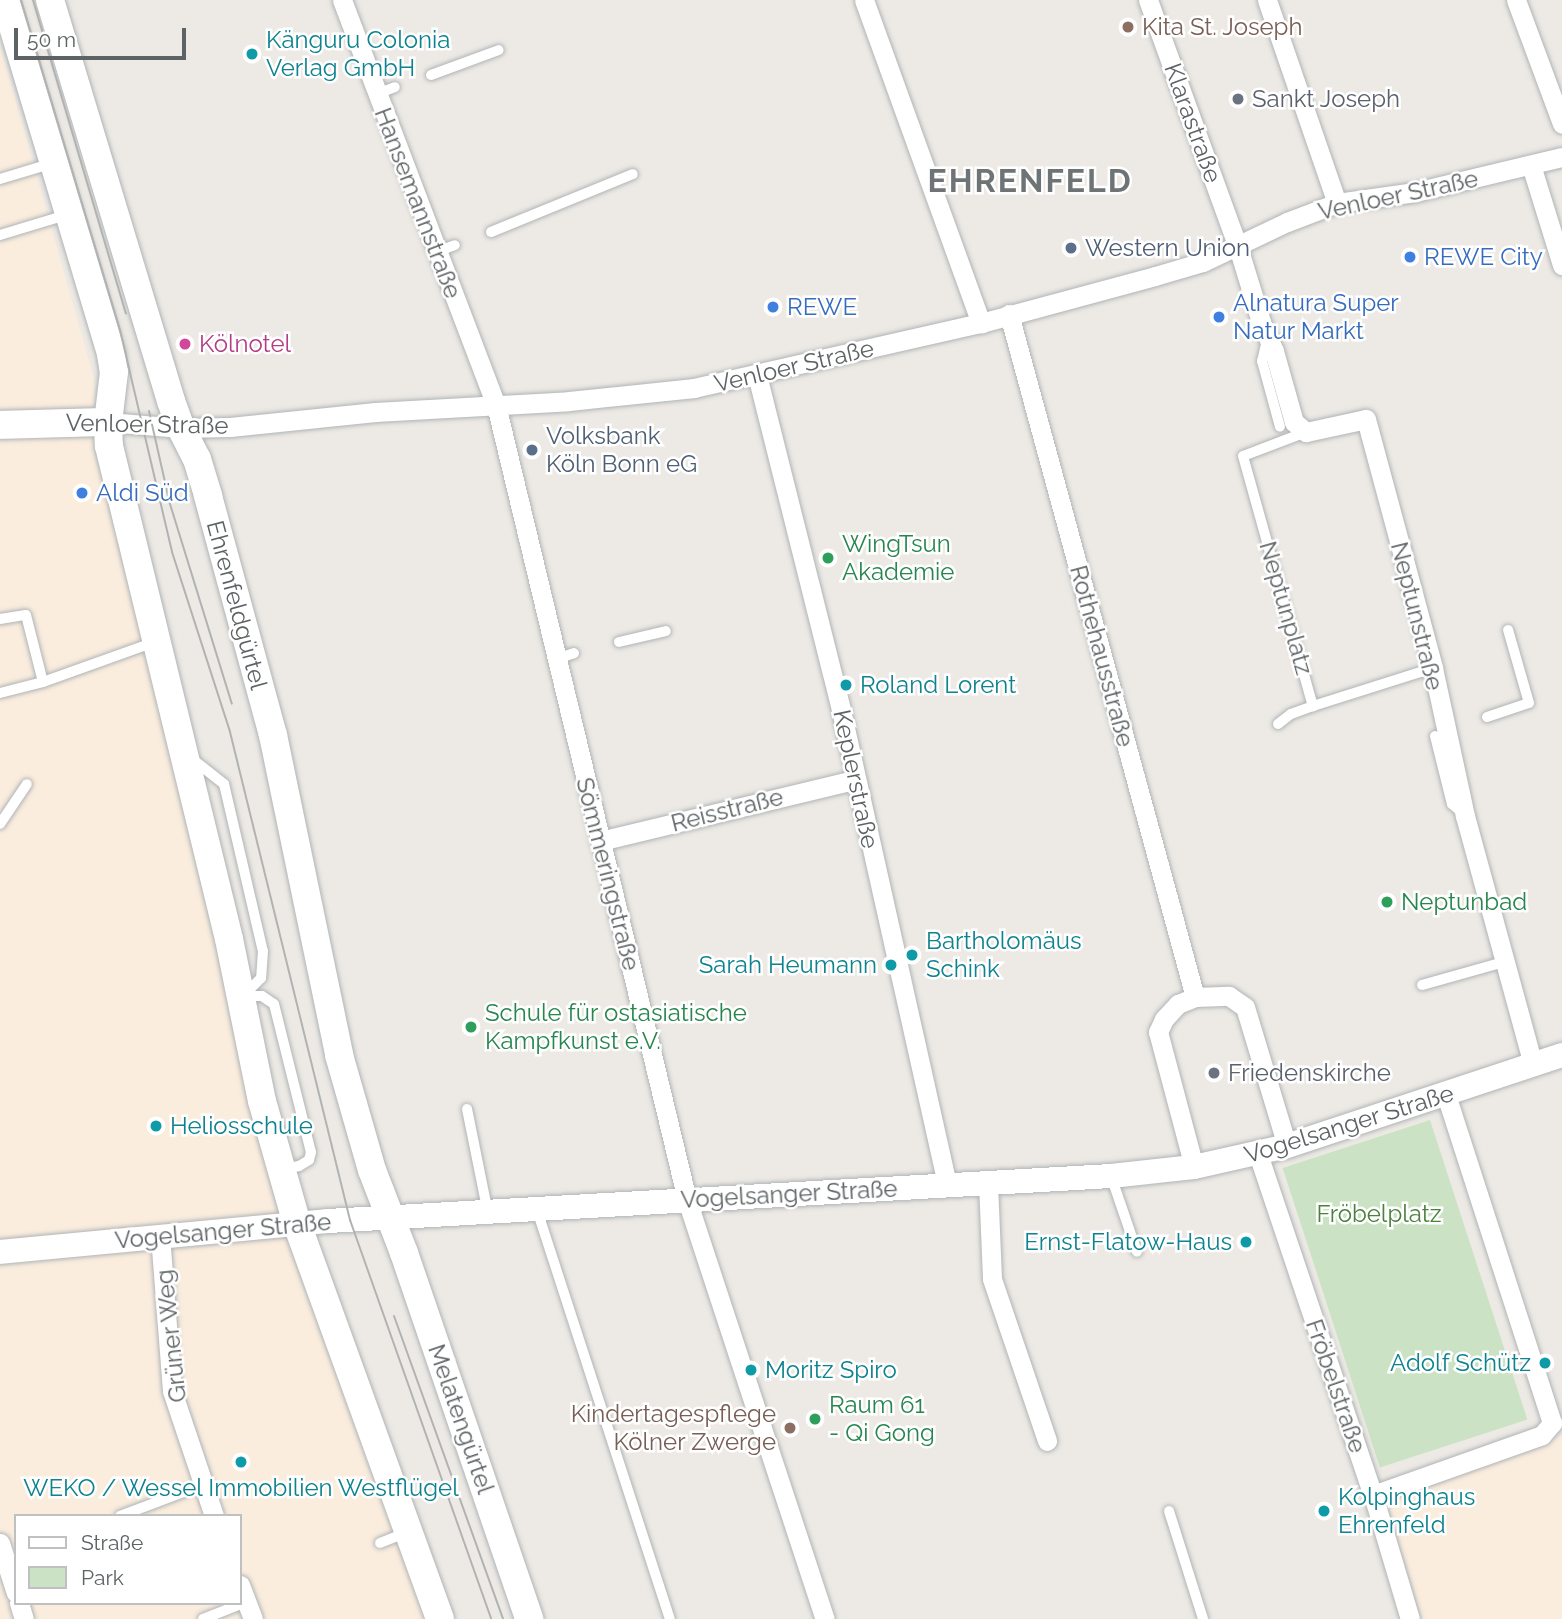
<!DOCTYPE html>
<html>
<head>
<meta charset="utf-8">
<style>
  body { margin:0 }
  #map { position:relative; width:1562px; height:1619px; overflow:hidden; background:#edeae5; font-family:Raleway,sans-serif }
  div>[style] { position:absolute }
  .commercial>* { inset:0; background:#faedde }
  .green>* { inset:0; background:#cbe2c4; transform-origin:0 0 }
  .roads { filter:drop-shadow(0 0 2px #b0b4b6) drop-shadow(0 0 2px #b0b4b6) }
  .service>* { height:10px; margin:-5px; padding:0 5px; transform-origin:5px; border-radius:5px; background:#fff }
  .minor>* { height:19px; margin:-9.5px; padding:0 9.5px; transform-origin:9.5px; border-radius:9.5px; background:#fff }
  .tertiary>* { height:24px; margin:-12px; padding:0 12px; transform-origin:12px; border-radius:12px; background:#fff }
  .secondary>* { height:28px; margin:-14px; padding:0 14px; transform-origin:14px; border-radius:14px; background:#fff }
  .tram>* { height:2px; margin:-1px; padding:0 1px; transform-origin:1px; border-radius:1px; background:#b1b2b2 }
  .dots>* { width:19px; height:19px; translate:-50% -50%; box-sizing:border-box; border:4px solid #fff; border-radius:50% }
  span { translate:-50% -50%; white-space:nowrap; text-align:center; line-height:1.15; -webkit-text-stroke:5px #fff; paint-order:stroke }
  .education-label { font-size:24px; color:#785e54 }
  .left { translate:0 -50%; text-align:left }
  .right { translate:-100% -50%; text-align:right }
  .culture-label { font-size:24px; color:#0d838f }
  .worship-label { font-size:24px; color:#5b616d }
  .street-label { font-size:24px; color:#5d6264 }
  .service-label { font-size:24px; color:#4e5e75 }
  .shop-label { font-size:24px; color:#366cbe }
  .hotel-label { font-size:24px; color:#b23c85 }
  .leisure-label { font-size:24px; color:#27864d }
  .park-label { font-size:24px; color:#4b813f }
  .district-label { font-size:32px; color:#6e7476; font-weight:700; letter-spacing:2px }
  .legend { position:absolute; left:14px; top:1514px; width:228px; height:91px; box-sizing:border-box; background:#fff; border:2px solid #bec0c1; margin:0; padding:9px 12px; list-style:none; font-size:21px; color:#5d6264 }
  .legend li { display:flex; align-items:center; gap:14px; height:35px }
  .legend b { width:35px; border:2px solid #bec0c1 }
  .scale { position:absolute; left:14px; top:28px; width:172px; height:32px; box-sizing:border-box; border:4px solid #5d6264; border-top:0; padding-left:9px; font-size:21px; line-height:24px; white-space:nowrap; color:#5d6264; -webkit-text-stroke:5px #fff; paint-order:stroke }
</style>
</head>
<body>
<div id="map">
  <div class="commercial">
    <div style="clip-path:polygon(evenodd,0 46px,94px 379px,95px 454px,135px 592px,243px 1045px,430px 1619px,0 1619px,0 46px,16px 1516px,240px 1516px,240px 1603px,16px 1603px,16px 1516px)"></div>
    <div style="clip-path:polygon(1562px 1436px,1562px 1619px,1422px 1619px,1386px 1497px)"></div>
  </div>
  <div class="green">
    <div style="left:1430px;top:1120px;width:315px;height:155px;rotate:72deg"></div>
  </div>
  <div class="roads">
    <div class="service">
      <div style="left:431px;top:75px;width:72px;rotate:-20.2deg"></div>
      <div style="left:377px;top:94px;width:19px;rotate:-21deg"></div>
      <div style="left:0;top:179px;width:55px;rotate:-16.8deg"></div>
      <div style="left:491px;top:232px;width:153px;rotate:-22.2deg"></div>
      <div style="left:0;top:235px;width:69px;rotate:-16.9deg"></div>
      <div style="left:436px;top:252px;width:20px;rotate:-20deg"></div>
      <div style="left:1267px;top:340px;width:22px;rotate:103deg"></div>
      <div style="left:1262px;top:361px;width:68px;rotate:74.7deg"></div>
      <div style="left:1306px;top:432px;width:67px;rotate:159.1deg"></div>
      <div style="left:1243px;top:456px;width:260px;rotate:74.4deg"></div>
      <div style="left:1313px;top:706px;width:126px;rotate:-17.6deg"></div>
      <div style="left:0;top:619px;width:26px;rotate:-9deg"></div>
      <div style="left:26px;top:615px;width:69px;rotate:75.8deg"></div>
      <div style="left:619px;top:642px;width:48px;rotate:-13.2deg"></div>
      <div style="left:556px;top:659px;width:19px;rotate:-18deg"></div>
      <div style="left:0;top:693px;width:44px;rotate:-14.3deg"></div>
      <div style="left:43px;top:682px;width:119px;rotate:-19.7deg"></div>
      <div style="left:1487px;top:717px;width:44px;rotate:-18.4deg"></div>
      <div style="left:1529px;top:703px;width:76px;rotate:-106deg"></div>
      <div style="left:1278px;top:724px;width:16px;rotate:-38deg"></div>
      <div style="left:1291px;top:714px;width:23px;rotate:-20deg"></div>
      <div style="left:1435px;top:736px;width:70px;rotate:76deg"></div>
      <div style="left:1452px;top:804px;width:11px;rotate:41deg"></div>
      <div style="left:191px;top:758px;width:42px;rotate:38.2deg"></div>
      <div style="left:224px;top:784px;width:171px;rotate:76.9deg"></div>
      <div style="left:263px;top:951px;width:27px;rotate:94deg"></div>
      <div style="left:261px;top:978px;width:24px;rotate:135deg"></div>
      <div style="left:0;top:824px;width:48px;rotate:-56deg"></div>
      <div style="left:1422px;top:985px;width:85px;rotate:-15.7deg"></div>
      <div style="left:243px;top:996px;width:19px"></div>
      <div style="left:262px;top:996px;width:14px;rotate:34deg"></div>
      <div style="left:274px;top:1004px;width:153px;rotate:76deg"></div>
      <div style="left:311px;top:1152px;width:8px;rotate:104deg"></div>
      <div style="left:309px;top:1160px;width:12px;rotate:149deg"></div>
      <div style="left:299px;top:1166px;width:16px;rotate:169deg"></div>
      <div style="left:467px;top:1109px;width:106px;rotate:78.6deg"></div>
      <div style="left:1111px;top:1176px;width:80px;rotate:71.1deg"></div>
      <div style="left:537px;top:1210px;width:430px;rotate:72deg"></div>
      <div style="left:1169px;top:1511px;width:113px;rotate:72.5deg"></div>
      <div style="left:120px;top:1516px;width:88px;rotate:-20.7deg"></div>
      <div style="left:380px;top:1543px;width:29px;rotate:-22deg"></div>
      <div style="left:203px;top:1619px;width:46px;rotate:-21.6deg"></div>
    </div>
    <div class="minor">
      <div style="left:342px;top:0;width:433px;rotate:69.2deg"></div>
      <div style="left:496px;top:405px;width:818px;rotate:76.49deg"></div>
      <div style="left:687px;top:1200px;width:441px;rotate:71.8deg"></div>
      <div style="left:864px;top:0;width:344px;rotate:70.1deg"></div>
      <div style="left:1148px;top:0;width:263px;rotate:70deg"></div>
      <div style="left:1238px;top:247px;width:82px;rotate:72.9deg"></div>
      <div style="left:1262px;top:325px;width:29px;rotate:65deg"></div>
      <div style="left:1274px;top:351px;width:74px;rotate:74.3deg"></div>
      <div style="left:1294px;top:422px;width:16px;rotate:40deg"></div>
      <div style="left:1306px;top:432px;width:61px;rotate:-12.2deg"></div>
      <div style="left:1366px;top:419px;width:258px;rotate:74.9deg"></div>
      <div style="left:1433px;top:668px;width:151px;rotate:77.8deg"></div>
      <div style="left:1465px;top:816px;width:258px;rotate:74.7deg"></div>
      <div style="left:1267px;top:0;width:215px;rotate:71deg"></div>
      <div style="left:1516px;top:0;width:132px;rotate:69.6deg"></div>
      <div style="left:1531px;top:165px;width:105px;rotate:72.8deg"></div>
      <div style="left:1009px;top:314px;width:708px;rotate:74.77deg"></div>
      <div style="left:757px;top:375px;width:345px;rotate:75.9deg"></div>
      <div style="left:841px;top:710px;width:487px;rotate:77.4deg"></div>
      <div style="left:108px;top:422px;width:73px;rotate:4.7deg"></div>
      <div style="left:181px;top:428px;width:49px;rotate:-1.2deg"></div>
      <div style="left:230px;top:427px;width:146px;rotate:-5.9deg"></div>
      <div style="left:375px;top:412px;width:194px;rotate:-3.2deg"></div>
      <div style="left:569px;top:401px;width:126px;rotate:-5.9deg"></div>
      <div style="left:694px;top:388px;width:294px;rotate:-12.8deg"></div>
      <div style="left:981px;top:323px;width:180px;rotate:-15.1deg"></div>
      <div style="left:1155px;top:276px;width:50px;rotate:-16.3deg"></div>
      <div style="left:1203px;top:262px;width:93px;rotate:-25.5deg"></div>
      <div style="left:1287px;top:222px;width:53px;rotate:-20.8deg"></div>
      <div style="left:1337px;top:203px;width:79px;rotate:-8deg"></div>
      <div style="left:1415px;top:192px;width:151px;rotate:-13.4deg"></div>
      <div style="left:600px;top:841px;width:261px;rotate:-13.5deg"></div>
      <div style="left:1258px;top:1154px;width:360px;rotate:71.4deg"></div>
      <div style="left:1373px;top:1495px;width:129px;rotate:73.4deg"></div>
      <div style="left:1194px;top:1167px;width:140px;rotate:-104.9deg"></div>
      <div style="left:1158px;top:1032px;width:14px;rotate:-65deg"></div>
      <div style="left:1164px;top:1019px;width:21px;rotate:-47deg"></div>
      <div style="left:1178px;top:1004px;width:18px;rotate:-22deg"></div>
      <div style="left:1195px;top:997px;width:34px;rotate:-2deg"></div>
      <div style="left:1229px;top:996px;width:19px;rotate:35deg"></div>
      <div style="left:1245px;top:1007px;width:145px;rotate:73.2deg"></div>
      <div style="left:988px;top:1183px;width:96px;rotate:87.6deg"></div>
      <div style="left:992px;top:1279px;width:171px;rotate:71.2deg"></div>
      <div style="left:160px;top:1235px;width:156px;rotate:85.6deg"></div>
      <div style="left:172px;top:1391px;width:132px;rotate:71.4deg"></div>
      <div style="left:1373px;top:1495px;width:179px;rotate:-19.5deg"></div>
      <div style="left:1542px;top:1435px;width:16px;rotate:-50deg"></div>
      <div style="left:1552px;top:1423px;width:346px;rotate:-107.9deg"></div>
      <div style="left:0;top:1543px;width:52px;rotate:72.3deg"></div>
      <div style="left:240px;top:1585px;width:36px;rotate:69deg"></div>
      <div style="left:19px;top:1603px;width:17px;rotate:73deg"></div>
    </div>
    <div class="tertiary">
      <div style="left:0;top:1252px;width:329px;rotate:-5.4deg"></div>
      <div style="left:328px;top:1221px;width:784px;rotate:-3.29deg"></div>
      <div style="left:1111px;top:1176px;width:83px;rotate:-6.2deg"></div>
      <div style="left:1194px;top:1167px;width:95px;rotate:-12.7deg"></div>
      <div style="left:1287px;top:1146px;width:290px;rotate:-18.3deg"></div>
    </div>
    <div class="secondary">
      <div style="left:5px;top:0;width:370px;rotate:73.3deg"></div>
      <div style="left:111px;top:354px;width:18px;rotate:81deg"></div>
      <div style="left:114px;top:372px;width:50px;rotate:96.8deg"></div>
      <div style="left:108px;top:422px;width:24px;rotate:88deg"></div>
      <div style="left:109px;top:446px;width:507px;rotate:76.32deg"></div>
      <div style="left:229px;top:939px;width:165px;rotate:78.5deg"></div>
      <div style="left:262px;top:1101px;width:128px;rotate:74.1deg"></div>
      <div style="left:297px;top:1224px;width:420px;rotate:70.1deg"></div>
      <div style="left:50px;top:0;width:419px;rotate:73.2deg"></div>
      <div style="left:171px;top:401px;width:29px;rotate:70deg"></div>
      <div style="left:181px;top:428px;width:35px;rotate:63deg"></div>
      <div style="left:197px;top:459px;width:39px;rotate:73deg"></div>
      <div style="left:208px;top:496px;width:248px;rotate:74.8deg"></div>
      <div style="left:273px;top:735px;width:327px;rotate:78.3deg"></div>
      <div style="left:339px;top:1055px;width:120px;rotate:74deg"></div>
      <div style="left:372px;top:1170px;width:89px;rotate:68.9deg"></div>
      <div style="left:404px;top:1253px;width:387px;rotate:71.1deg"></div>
      <div style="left:0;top:425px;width:108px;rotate:-1.6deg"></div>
    </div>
  </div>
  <div class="tram">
    <div style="left:21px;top:0;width:345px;rotate:73.3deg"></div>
    <div style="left:120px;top:330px;width:228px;rotate:76.8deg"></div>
    <div style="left:172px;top:552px;width:189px;rotate:72.1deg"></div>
    <div style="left:230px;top:732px;width:503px;rotate:76.18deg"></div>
    <div style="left:350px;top:1220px;width:423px;rotate:70.5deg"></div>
    <div style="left:33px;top:0;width:327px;rotate:73.5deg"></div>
    <div style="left:149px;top:411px;width:95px;rotate:77.3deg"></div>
    <div style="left:170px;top:504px;width:209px;rotate:72.8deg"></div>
    <div style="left:394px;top:1316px;width:322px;rotate:70.2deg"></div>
  </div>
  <div class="dots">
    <div style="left:1128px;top:27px;background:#8d6e63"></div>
    <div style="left:252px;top:54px;background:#0f9aa8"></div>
    <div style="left:1238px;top:99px;background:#6b7280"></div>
    <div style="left:1071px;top:248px;background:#5c6f8a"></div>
    <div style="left:1410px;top:257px;background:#3f7fe0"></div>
    <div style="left:773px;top:307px;background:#3f7fe0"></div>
    <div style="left:1219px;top:317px;background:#3f7fe0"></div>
    <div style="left:185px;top:344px;background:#d1479c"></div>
    <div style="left:532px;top:450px;background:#5c6f8a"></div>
    <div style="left:82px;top:493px;background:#3f7fe0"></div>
    <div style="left:828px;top:558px;background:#2e9e5b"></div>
    <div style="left:846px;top:685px;background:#0f9aa8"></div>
    <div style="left:1387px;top:902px;background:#2e9e5b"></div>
    <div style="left:912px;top:955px;background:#0f9aa8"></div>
    <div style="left:891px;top:965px;background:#0f9aa8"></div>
    <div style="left:471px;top:1027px;background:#2e9e5b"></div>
    <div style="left:1214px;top:1073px;background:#6b7280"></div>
    <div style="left:156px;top:1126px;background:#0f9aa8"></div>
    <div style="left:1246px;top:1242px;background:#0f9aa8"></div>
    <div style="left:1545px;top:1363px;background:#0f9aa8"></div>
    <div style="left:751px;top:1370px;background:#0f9aa8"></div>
    <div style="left:815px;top:1419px;background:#2e9e5b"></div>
    <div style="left:790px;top:1428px;background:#8d6e63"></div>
    <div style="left:241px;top:1462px;background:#0f9aa8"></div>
    <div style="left:1324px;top:1511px;background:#0f9aa8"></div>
  </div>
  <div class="education-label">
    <span class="left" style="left:1142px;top:27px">Kita St. Joseph</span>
    <span class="right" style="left:776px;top:1428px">Kindertagespflege<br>Kölner Zwerge</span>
  </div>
  <div class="culture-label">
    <span class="left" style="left:266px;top:54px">Känguru Colonia<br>Verlag GmbH</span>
    <span class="left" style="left:860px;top:685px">Roland Lorent</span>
    <span class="left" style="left:926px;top:955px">Bartholomäus<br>Schink</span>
    <span class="right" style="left:877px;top:965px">Sarah Heumann</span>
    <span class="left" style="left:170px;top:1126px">Heliosschule</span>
    <span class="right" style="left:1232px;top:1242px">Ernst-Flatow-Haus</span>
    <span class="right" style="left:1531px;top:1363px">Adolf Schütz</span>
    <span class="left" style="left:765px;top:1370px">Moritz Spiro</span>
    <span style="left:241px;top:1488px">WEKO / Wessel Immobilien Westflügel</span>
    <span class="left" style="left:1338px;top:1511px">Kolpinghaus<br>Ehrenfeld</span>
  </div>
  <div class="worship-label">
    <span class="left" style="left:1252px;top:99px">Sankt Joseph</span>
    <span class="left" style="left:1228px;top:1073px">Friedenskirche</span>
  </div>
  <div class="street-label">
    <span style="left:1193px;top:123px;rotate:70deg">Klarastraße</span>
    <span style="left:1398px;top:195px;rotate:-12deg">Venloer Straße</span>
    <span style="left:418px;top:203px;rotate:69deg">Hansemannstraße</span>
    <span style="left:794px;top:366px;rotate:-13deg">Venloer Straße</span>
    <span style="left:147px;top:424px;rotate:1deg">Venloer Straße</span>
    <span style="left:237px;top:605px;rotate:75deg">Ehrenfeldgürtel</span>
    <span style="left:1286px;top:608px;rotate:74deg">Neptunplatz</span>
    <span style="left:1417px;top:616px;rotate:76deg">Neptunstraße</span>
    <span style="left:1102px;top:656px;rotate:75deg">Rothehausstraße</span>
    <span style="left:856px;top:779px;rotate:78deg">Keplerstraße</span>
    <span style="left:727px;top:810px;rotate:-14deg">Reisstraße</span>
    <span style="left:608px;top:874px;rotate:76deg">Sömmeringstraße</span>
    <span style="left:1349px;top:1124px;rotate:-17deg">Vogelsanger Straße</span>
    <span style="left:789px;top:1194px;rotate:-3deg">Vogelsanger Straße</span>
    <span style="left:223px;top:1231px;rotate:-5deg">Vogelsanger Straße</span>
    <span style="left:171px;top:1336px;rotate:-96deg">Grüner Weg</span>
    <span style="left:1336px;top:1386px;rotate:71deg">Fröbelstraße</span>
    <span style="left:461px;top:1419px;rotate:71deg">Melatengürtel</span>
  </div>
  <div class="service-label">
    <span class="left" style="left:1085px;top:248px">Western Union</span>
    <span class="left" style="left:546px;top:450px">Volksbank<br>Köln Bonn eG</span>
  </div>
  <div class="shop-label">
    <span class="left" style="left:1424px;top:257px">REWE City</span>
    <span class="left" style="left:1233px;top:317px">Alnatura Super<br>Natur Markt</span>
    <span class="left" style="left:787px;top:307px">REWE</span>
    <span class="left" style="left:96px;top:493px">Aldi Süd</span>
  </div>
  <div class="hotel-label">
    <span class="left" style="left:199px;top:344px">Kölnotel</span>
  </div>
  <div class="leisure-label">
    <span class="left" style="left:842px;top:558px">WingTsun<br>Akademie</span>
    <span class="left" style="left:1401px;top:902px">Neptunbad</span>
    <span class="left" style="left:485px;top:1027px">Schule für ostasiatische<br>Kampfkunst e.V.</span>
    <span class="left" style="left:829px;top:1419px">Raum 61<br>- Qi Gong</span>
  </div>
  <div class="park-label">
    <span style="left:1379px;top:1214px">Fröbelplatz</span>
  </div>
  <div class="district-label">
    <span style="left:1030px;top:181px">EHRENFELD</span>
  </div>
  <ul class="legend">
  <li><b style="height:9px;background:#fff"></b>Straße</li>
  <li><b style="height:19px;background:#cbe2c4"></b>Park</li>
  </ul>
  <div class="scale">50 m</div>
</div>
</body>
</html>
